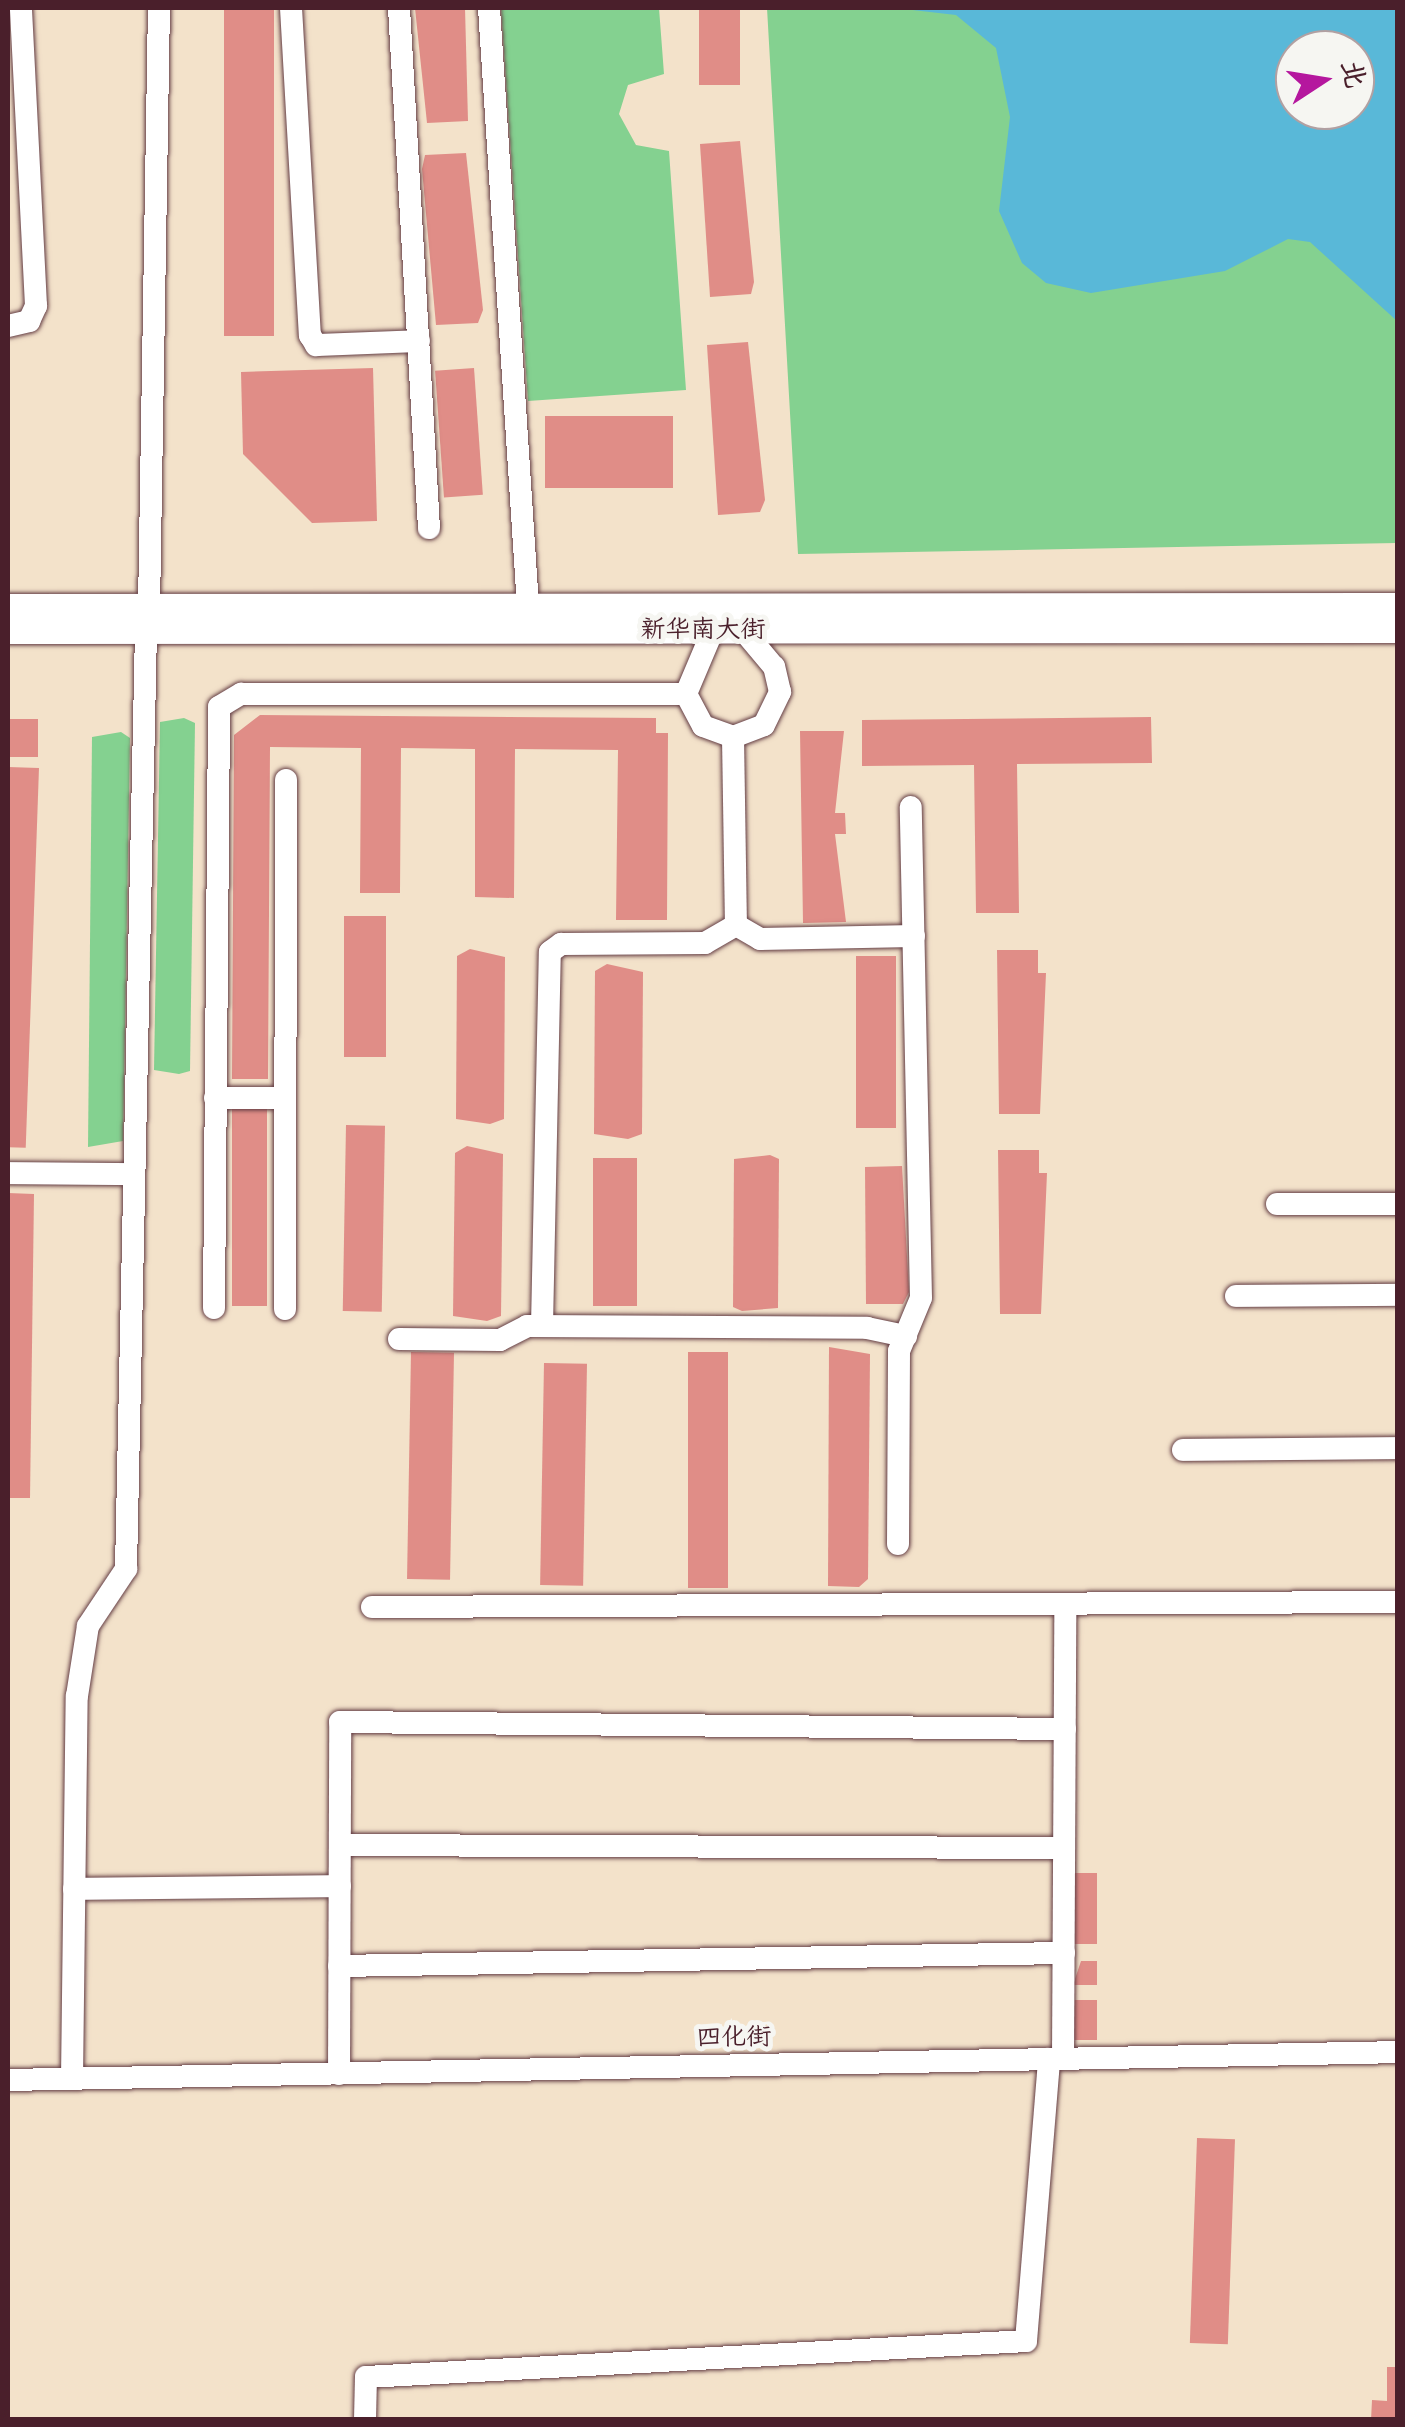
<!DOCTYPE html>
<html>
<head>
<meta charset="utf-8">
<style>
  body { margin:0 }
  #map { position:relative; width:1405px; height:2427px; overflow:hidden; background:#f3e2ca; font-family:"Balsamiq Sans","LXGW WenKai TC",sans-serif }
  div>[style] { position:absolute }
  .green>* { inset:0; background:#84d190 }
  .water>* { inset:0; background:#59b8d8 }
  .building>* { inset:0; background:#e08d87; transform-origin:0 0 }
  .roads { filter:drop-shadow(0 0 2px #633c43) drop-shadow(0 0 2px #633c43) }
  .minor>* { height:22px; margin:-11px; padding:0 11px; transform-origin:11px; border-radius:11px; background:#fff }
  .major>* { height:28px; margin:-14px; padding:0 14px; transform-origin:14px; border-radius:14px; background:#fff }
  span { translate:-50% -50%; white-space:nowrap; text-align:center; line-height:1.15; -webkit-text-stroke:10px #f6f6f2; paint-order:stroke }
  .street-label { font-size:25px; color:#4a1f2b }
  .frame { position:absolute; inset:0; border:10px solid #4a1f2b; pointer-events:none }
  .north { position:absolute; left:1275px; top:30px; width:100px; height:100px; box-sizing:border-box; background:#f6f6f2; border:2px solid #b1a0a2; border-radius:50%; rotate:78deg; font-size:28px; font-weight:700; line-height:40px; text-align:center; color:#4a1f2b }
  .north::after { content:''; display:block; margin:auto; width:35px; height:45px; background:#b5179e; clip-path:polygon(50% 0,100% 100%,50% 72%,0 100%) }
</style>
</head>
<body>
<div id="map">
  <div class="green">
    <div style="clip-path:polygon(501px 8px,659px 8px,664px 74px,628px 85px,619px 114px,636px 145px,669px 151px,686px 390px,528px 401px)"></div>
    <div style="clip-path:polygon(evenodd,767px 8px,1397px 8px,1397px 543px,798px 554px,767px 8px,1295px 50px,1355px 50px,1355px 110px,1295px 110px,1295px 50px)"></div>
    <div style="clip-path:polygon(184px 718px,195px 723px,190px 1071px,179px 1074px,154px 1070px,160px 722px)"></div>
    <div style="clip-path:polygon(121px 732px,130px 738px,123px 1141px,88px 1147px,92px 737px)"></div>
  </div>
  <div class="water">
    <div style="clip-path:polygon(evenodd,895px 8px,1397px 8px,1397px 321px,1310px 242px,1288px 239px,1225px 271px,1091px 293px,1046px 283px,1022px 263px,999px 211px,1010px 117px,996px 48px,956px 15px,895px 8px,1295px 50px,1355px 50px,1355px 110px,1295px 110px,1295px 50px)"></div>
  </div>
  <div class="building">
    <div style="left:224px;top:8px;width:50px;height:328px"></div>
    <div style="clip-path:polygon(415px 8px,465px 8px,468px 121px,427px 123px)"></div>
    <div style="left:699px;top:8px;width:41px;height:77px"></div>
    <div style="clip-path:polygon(740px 141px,754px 282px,751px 294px,710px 297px,700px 144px)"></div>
    <div style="clip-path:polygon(466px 153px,483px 310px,478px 323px,436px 325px,422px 169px,425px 155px)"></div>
    <div style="clip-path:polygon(748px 342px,765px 500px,760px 512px,718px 515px,707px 345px)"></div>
    <div style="clip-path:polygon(373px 368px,377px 521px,312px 523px,243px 454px,241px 372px)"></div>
    <div style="left:474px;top:368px;width:127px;height:39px;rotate:86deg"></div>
    <div style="left:545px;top:416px;width:128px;height:72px"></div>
    <div style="clip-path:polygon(260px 715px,656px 718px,656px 733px,668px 733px,667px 920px,616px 920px,618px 750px,515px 749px,514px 898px,475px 897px,475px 749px,401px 748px,400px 893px,360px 893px,361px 748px,270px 747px,268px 1079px,232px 1079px,234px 735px)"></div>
    <div style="clip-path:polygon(1151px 717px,1152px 763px,1017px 764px,1019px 913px,976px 913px,974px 765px,862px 766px,862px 720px)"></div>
    <div style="left:8px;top:719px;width:30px;height:38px"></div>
    <div style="clip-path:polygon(800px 731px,844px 731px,835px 813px,845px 813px,846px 834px,835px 834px,846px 922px,803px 923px)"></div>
    <div style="left:8px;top:767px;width:31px;height:380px;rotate:2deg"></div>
    <div style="left:344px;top:916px;width:42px;height:141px"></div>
    <div style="clip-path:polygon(470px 949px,505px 957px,504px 1119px,490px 1124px,456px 1119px,457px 956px)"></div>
    <div style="clip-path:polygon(997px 950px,1038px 950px,1038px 973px,1046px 973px,1040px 1114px,999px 1114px)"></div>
    <div style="left:856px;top:956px;width:40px;height:172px"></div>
    <div style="clip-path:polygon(607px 964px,643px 972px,642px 1134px,628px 1139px,594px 1134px,595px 971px)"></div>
    <div style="left:232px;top:1107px;width:35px;height:199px"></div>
    <div style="left:346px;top:1125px;width:39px;height:186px;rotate:1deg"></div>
    <div style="clip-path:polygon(467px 1146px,503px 1154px,501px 1316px,487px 1321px,453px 1316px,455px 1153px)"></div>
    <div style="clip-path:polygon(998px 1150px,1039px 1150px,1039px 1173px,1047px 1173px,1041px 1314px,1000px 1314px)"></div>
    <div style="clip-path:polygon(770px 1155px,779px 1159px,778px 1308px,742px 1311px,733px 1307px,734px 1159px)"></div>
    <div style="left:593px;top:1158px;width:44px;height:148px"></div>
    <div style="clip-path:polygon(902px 1166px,909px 1292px,903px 1304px,866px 1304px,865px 1167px)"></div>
    <div style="clip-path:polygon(8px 1193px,34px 1194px,30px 1498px,8px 1498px)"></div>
    <div style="clip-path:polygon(829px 1347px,870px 1354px,868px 1579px,859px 1587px,828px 1586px)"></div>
    <div style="left:411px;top:1352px;width:43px;height:227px;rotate:1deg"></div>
    <div style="left:688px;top:1352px;width:40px;height:236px"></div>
    <div style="left:544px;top:1363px;width:43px;height:222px;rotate:1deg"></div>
    <div style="left:1072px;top:1873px;width:25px;height:71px"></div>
    <div style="clip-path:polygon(1081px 1961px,1097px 1961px,1097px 1985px,1073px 1985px)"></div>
    <div style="left:1097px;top:2000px;width:40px;height:25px;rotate:90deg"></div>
    <div style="left:1197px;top:2138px;width:38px;height:205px;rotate:2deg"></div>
    <div style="clip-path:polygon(1387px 2367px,1398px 2367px,1398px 2420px,1371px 2420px,1372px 2400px,1387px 2401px)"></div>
  </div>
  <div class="roads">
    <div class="minor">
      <div style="left:291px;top:8px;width:328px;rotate:86.7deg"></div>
      <div style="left:310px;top:335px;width:12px;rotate:59deg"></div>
      <div style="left:316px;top:345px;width:103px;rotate:-2.2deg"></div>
      <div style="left:399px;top:8px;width:521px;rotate:86.7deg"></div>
      <div style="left:489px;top:8px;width:600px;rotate:86.27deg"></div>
      <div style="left:8px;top:326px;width:22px;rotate:-13deg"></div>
      <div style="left:29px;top:321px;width:17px;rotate:-65deg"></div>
      <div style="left:36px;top:306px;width:298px;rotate:-92.9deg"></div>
      <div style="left:149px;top:608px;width:600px;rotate:-89.05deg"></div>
      <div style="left:713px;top:630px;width:69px;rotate:112.9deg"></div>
      <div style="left:686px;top:694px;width:36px;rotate:62deg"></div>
      <div style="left:703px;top:726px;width:32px;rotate:20deg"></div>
      <div style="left:733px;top:737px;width:33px;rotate:-21deg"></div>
      <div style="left:764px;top:725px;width:37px;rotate:-64deg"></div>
      <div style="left:780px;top:692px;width:26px;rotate:-103deg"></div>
      <div style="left:774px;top:667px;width:48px;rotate:-130deg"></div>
      <div style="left:733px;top:737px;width:188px;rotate:89.1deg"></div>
      <div style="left:215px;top:1098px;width:70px"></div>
      <div style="left:8px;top:1173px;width:126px;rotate:0.5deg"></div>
      <div style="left:1277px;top:1204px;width:121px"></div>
      <div style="left:1236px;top:1296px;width:162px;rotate:-0.4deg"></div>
      <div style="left:214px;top:1308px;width:601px;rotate:-89.52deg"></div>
      <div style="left:219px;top:707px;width:26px;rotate:-31deg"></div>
      <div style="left:241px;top:694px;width:445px"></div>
      <div style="left:285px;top:1309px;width:529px;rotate:-89.89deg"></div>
      <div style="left:542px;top:1326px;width:374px;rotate:-88.8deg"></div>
      <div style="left:550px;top:952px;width:14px;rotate:-36deg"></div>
      <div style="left:561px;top:944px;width:144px;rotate:-0.4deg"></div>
      <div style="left:705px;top:943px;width:36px;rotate:-30deg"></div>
      <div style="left:736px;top:925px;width:28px;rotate:30deg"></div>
      <div style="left:760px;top:939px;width:154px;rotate:-1.1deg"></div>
      <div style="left:399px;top:1339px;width:101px;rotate:0.6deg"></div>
      <div style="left:500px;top:1340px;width:30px;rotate:-27deg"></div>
      <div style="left:527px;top:1326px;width:340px;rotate:0.3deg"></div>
      <div style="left:867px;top:1328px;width:40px;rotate:12deg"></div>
      <div style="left:1183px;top:1450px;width:215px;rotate:-0.5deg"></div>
      <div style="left:898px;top:1544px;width:193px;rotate:-89.7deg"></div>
      <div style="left:899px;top:1351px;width:57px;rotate:-67.5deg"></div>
      <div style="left:921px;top:1298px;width:491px;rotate:-91.2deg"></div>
      <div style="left:372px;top:1607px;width:1026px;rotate:-0.28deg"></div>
      <div style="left:340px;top:1845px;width:724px;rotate:0.24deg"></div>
      <div style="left:74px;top:1889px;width:266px;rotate:-0.6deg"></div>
      <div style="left:339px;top:1966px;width:725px;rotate:-1.03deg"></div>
      <div style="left:1063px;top:2059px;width:449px;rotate:-89.7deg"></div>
      <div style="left:339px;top:2074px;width:352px;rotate:-89.8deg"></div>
      <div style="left:340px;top:1722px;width:725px;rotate:0.55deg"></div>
      <div style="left:72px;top:2079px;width:383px;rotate:-89.3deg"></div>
      <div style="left:77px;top:1696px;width:71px;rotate:-81.1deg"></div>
      <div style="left:88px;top:1626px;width:69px;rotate:-56.3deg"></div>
      <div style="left:126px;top:1569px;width:939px;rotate:-88.78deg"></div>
      <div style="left:8px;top:2080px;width:1390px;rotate:-1.15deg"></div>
      <div style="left:365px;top:2420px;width:43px;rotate:-88.7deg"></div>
      <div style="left:366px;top:2377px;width:661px;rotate:-3.12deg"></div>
      <div style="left:1026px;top:2341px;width:283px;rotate:-85.3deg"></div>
    </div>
    <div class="major">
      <div style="left:8px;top:608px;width:1390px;rotate:-0.04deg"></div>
      <div style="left:8px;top:630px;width:1390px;rotate:-0.04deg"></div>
    </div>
  </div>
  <div class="street-label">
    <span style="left:703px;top:630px">新华南大街</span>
    <span style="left:734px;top:2038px;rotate:-1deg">四化街</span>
  </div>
  <div class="frame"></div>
  <div class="north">北</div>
</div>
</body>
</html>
